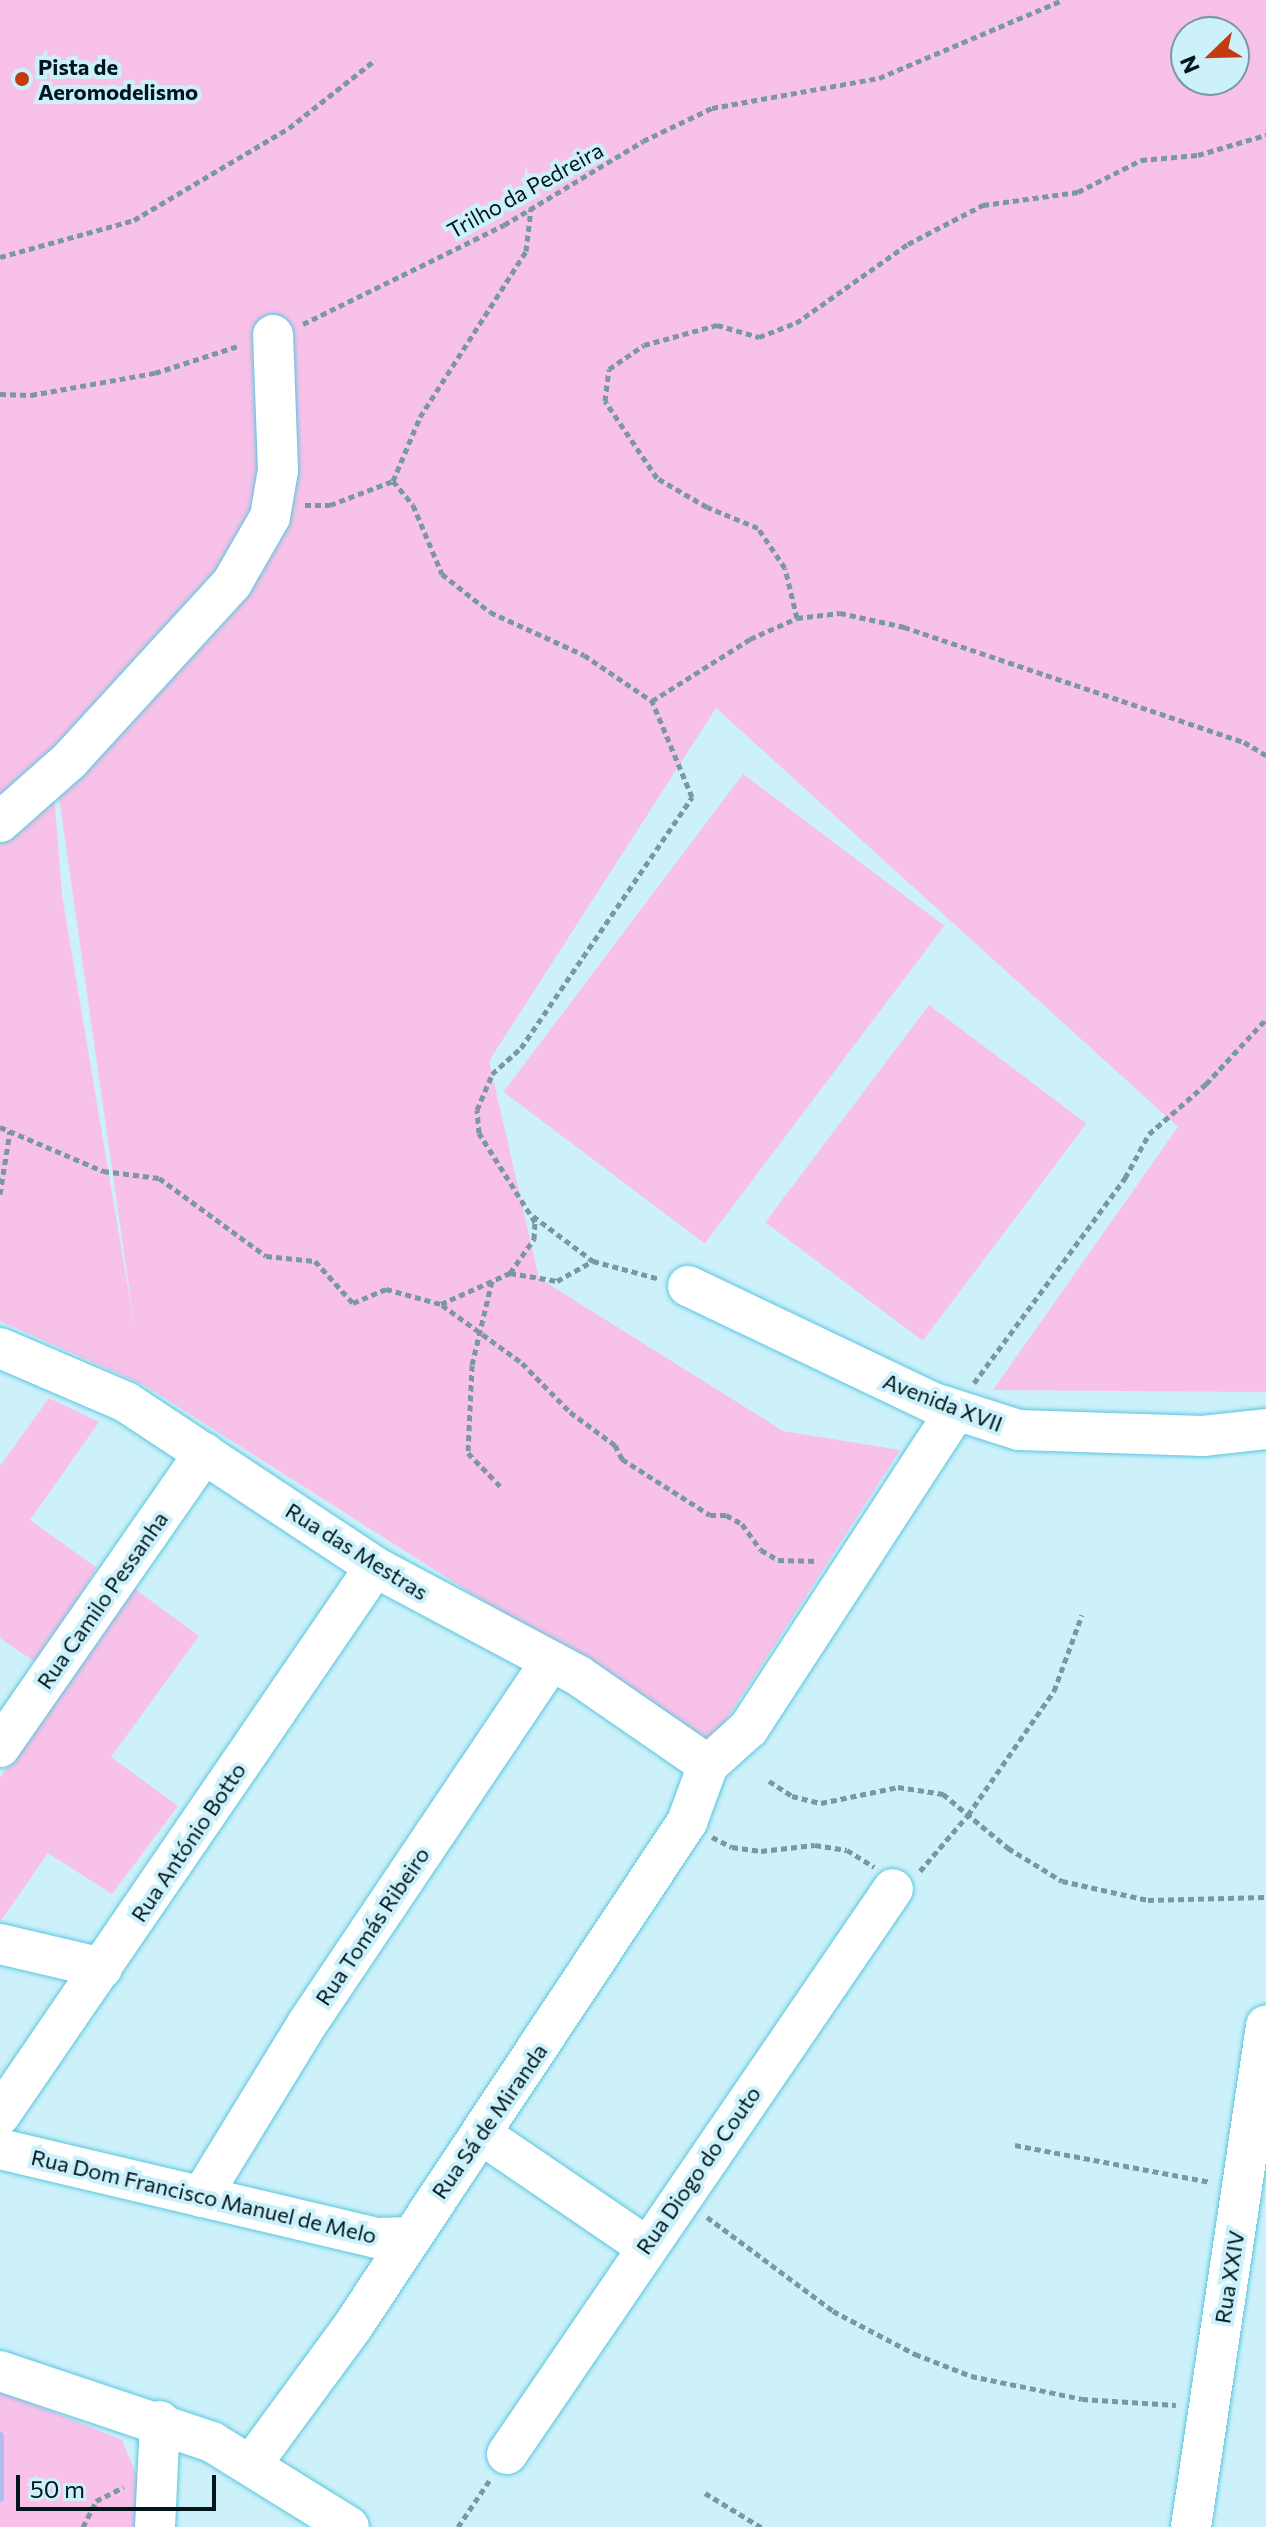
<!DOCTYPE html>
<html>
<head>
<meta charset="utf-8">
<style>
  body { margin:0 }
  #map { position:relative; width:1266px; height:2527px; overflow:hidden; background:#ccf1fb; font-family:Commissioner,sans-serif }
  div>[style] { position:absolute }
  .green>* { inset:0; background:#f8c1e9; transform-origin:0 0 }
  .stream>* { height:8px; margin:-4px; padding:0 4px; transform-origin:4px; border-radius:4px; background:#b1bcf2 }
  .path>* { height:5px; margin-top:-2.5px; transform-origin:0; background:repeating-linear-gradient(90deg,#7998a0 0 6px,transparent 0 10px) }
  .roads { filter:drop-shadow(0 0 2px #5cc6df) drop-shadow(0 0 2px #5cc6df) }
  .minor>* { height:40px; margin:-20px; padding:0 20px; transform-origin:20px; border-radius:20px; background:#fff }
  .dots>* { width:22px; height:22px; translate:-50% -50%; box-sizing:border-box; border:4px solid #ccf1fb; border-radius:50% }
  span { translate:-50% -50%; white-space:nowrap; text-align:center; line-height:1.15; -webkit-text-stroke:8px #ccf1fb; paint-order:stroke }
  .poi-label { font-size:22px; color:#01161c; font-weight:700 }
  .left { translate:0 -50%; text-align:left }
  .street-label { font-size:22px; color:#01161c }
  .north { position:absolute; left:1170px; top:16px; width:80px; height:80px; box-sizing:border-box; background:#ccf1fb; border:2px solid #7b99a2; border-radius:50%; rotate:247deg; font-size:22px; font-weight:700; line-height:32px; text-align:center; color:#01161c }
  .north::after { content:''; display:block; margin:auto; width:28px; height:36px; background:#c43b10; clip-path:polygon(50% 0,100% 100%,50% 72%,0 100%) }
  .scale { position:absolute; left:16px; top:2475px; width:200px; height:36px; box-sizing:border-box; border:4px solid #01161c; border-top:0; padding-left:10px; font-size:24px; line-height:28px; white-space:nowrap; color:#01161c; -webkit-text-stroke:6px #ccf1fb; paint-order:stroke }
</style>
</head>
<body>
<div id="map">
  <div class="green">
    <div style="clip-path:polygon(evenodd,0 0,1266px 0,1266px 1392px,993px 1390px,1178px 1127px,716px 708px,489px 1061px,539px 1278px,783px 1431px,900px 1450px,710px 1745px,144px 1385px,0 1321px,0 0,1186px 32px,1234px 32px,1234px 80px,1186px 80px,1186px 32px,0 0,51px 755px,53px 755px,135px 1330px,62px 895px,51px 755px)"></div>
    <div style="left:743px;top:774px;width:252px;height:398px;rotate:37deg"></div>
    <div style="left:929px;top:1005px;width:197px;height:272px;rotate:37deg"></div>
    <div style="clip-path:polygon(49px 1398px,99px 1422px,30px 1520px,97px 1568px,38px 1664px,0 1638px,0 1466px)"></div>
    <div style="clip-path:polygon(132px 1587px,199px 1636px,111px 1757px,178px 1806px,112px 1894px,48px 1853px,0 1922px,0 1777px)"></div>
    <div style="clip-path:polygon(0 2390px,122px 2440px,138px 2478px,137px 2527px,0 2527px)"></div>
  </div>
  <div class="stream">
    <div style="left:0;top:2436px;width:62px;rotate:90deg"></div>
  </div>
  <div class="path">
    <div style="left:0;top:257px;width:139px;rotate:-15.4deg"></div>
    <div style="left:134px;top:220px;width:180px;rotate:-30.7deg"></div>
    <div style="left:289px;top:128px;width:110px;rotate:-38.3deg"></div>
    <div style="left:303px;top:324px;width:224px;rotate:-26.2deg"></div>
    <div style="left:504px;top:225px;width:162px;rotate:-31.1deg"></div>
    <div style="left:643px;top:141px;width:76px;rotate:-25.6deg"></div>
    <div style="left:712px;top:108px;width:170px;rotate:-10.2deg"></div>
    <div style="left:879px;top:78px;width:200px;rotate:-23deg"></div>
    <div style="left:0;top:394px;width:31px;rotate:2deg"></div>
    <div style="left:31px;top:395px;width:126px;rotate:-10.1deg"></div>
    <div style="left:155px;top:373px;width:90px;rotate:-18deg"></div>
    <div style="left:393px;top:481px;width:69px;rotate:-67.1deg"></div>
    <div style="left:420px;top:417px;width:197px;rotate:-57.4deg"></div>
    <div style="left:526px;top:251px;width:43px;rotate:-83.4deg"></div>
    <div style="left:305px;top:505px;width:25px"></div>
    <div style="left:330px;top:505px;width:67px;rotate:-20.9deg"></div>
    <div style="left:393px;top:481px;width:31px;rotate:50deg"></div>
    <div style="left:413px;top:505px;width:75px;rotate:67.2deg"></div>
    <div style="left:442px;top:574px;width:61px;rotate:38.4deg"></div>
    <div style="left:490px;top:612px;width:103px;rotate:24.6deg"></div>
    <div style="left:584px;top:655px;width:82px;rotate:34.1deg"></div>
    <div style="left:652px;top:701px;width:116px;rotate:-32.3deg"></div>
    <div style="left:750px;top:639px;width:51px;rotate:-24.1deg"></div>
    <div style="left:797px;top:618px;width:43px;rotate:-6.6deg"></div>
    <div style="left:840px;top:613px;width:66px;rotate:12.3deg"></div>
    <div style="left:904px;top:627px;width:359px;rotate:18.7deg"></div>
    <div style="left:1244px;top:742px;width:26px;rotate:31deg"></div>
    <div style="left:797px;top:618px;width:51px;rotate:-103.5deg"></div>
    <div style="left:785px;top:568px;width:48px;rotate:-124deg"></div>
    <div style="left:758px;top:528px;width:55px;rotate:-157.6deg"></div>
    <div style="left:707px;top:507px;width:58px;rotate:-149.9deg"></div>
    <div style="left:657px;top:478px;width:93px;rotate:-124deg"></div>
    <div style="left:605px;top:401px;width:32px;rotate:-83deg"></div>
    <div style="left:609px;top:369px;width:42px;rotate:-34.4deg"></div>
    <div style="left:644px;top:345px;width:76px;rotate:-15.3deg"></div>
    <div style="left:717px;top:325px;width:44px;rotate:15.9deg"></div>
    <div style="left:759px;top:337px;width:40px;rotate:-21deg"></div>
    <div style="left:796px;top:323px;width:137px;rotate:-35.2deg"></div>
    <div style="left:908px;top:244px;width:85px;rotate:-27.5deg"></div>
    <div style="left:983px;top:205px;width:96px;rotate:-7.8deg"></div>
    <div style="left:1078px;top:192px;width:71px;rotate:-26.9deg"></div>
    <div style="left:1141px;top:160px;width:57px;rotate:-5deg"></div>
    <div style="left:1198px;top:155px;width:71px;rotate:-16.4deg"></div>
    <div style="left:0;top:1127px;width:112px;rotate:23.1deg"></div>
    <div style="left:103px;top:1171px;width:56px;rotate:7.1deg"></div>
    <div style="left:159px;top:1178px;width:132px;rotate:36.1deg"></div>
    <div style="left:266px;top:1256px;width:49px;rotate:5.8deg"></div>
    <div style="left:315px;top:1261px;width:57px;rotate:47.9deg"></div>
    <div style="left:353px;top:1303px;width:36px;rotate:-23deg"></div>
    <div style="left:386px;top:1289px;width:57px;rotate:15.3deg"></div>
    <div style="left:441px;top:1304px;width:76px;rotate:-24.2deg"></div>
    <div style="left:510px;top:1273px;width:48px;rotate:9.7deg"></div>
    <div style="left:557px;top:1281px;width:41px;rotate:-29.1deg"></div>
    <div style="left:593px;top:1261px;width:69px;rotate:15deg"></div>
    <div style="left:0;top:1194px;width:64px;rotate:-81deg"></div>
    <div style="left:533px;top:1216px;width:75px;rotate:36.9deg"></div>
    <div style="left:510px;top:1273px;width:42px;rotate:-54.8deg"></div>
    <div style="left:534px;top:1239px;width:17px;rotate:-87deg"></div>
    <div style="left:535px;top:1222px;width:105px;rotate:-122.2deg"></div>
    <div style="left:479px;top:1133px;width:23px;rotate:-95deg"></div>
    <div style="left:477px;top:1110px;width:39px;rotate:-67deg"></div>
    <div style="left:492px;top:1074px;width:39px;rotate:-42deg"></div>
    <div style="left:521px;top:1048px;width:304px;rotate:-55.7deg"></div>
    <div style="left:692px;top:797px;width:104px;rotate:-112.6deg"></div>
    <div style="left:492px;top:1281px;width:86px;rotate:103.4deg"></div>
    <div style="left:472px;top:1365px;width:88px;rotate:92.6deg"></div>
    <div style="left:468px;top:1453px;width:49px;rotate:45.8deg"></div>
    <div style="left:442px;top:1305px;width:99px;rotate:35.9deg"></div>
    <div style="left:522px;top:1363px;width:69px;rotate:45.6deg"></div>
    <div style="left:570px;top:1412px;width:56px;rotate:36.3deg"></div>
    <div style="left:615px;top:1445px;width:16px;rotate:63deg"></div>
    <div style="left:622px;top:1459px;width:104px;rotate:32.5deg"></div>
    <div style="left:710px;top:1515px;width:16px"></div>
    <div style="left:726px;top:1515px;width:18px;rotate:29deg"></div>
    <div style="left:742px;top:1524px;width:32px;rotate:54deg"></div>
    <div style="left:761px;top:1550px;width:20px;rotate:30deg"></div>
    <div style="left:778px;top:1560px;width:40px;rotate:1.4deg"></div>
    <div style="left:974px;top:1383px;width:255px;rotate:-53.6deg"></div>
    <div style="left:1125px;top:1178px;width:50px;rotate:-61.4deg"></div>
    <div style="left:1149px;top:1134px;width:76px;rotate:-41.3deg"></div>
    <div style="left:1206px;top:1084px;width:88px;rotate:-47.3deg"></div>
    <div style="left:769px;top:1781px;width:27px;rotate:33deg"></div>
    <div style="left:792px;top:1796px;width:30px;rotate:14deg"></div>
    <div style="left:821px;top:1803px;width:79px;rotate:-11.7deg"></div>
    <div style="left:898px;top:1787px;width:46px;rotate:8.8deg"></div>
    <div style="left:943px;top:1794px;width:85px;rotate:39.7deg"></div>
    <div style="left:1008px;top:1848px;width:63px;rotate:31.4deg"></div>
    <div style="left:1062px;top:1881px;width:88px;rotate:12.5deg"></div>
    <div style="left:1148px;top:1900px;width:118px;rotate:-1.5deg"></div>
    <div style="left:712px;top:1837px;width:22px;rotate:27deg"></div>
    <div style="left:732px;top:1847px;width:29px;rotate:8deg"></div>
    <div style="left:761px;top:1851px;width:54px;rotate:-6.3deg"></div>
    <div style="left:815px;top:1845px;width:32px;rotate:9deg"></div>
    <div style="left:847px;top:1850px;width:32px;rotate:32deg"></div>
    <div style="left:920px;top:1871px;width:74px;rotate:-49.4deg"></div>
    <div style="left:968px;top:1815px;width:151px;rotate:-55.3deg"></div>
    <div style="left:1054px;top:1691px;width:81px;rotate:-69.8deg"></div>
    <div style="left:1015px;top:2145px;width:199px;rotate:10.7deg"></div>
    <div style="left:707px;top:2217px;width:157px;rotate:36.7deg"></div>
    <div style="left:833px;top:2311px;width:93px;rotate:27.7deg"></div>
    <div style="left:915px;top:2354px;width:60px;rotate:21.4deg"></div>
    <div style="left:971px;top:2376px;width:113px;rotate:11.7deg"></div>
    <div style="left:1082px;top:2399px;width:94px;rotate:3.7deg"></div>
    <div style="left:705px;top:2493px;width:66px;rotate:31.3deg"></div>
    <div style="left:83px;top:2527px;width:29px;rotate:-63deg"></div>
    <div style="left:96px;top:2501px;width:31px;rotate:-27deg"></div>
    <div style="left:458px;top:2527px;width:59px;rotate:-56deg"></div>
  </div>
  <div class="roads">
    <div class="minor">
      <div style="left:0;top:822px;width:92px;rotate:-41.5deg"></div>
      <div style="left:69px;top:761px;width:241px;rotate:-47.5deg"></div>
      <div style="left:232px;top:583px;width:76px;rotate:-60.1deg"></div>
      <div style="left:270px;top:517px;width:48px;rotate:-80.3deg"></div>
      <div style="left:278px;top:470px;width:135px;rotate:-92.1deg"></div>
      <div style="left:688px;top:1286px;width:269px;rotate:25.5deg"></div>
      <div style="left:931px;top:1402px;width:92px;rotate:17.7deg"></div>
      <div style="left:1019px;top:1430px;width:184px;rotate:1.9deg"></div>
      <div style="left:1203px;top:1436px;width:63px;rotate:-6.3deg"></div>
      <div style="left:0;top:1348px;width:137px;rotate:23.2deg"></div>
      <div style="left:126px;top:1402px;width:299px;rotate:33.5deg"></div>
      <div style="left:375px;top:1567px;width:231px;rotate:28.1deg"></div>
      <div style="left:579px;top:1676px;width:157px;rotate:34.6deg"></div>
      <div style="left:0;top:1747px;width:358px;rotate:-55.2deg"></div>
      <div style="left:0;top:1944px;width:105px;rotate:13.2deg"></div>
      <div style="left:0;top:2115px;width:664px;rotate:-55.62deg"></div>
      <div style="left:481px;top:2134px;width:199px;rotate:34.3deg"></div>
      <div style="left:0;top:2149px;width:387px;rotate:13.3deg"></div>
      <div style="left:377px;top:2238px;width:32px;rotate:-2deg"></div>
      <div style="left:201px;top:2197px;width:203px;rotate:-58.5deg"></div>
      <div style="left:307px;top:2024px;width:437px;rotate:-56.1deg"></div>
      <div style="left:0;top:2371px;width:224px;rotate:18.5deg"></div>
      <div style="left:212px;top:2442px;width:161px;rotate:31.8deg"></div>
      <div style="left:507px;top:2454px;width:684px;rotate:-55.66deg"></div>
      <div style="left:251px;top:2465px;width:172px;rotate:-53.7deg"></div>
      <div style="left:353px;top:2326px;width:605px;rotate:-56.47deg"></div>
      <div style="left:687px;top:1822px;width:61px;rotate:-69.8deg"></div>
      <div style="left:708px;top:1765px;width:55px;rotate:-42.1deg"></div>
      <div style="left:749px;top:1728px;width:379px;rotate:-56.9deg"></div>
      <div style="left:155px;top:2527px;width:106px;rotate:-87.3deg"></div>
      <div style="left:1191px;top:2527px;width:507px;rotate:-81.49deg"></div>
    </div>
  </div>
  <div class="dots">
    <div style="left:22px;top:79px;background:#c43b10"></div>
  </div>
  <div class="poi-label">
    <span class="left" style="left:38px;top:79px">Pista de<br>Aeromodelismo</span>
  </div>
  <div class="street-label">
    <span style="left:525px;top:190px;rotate:-29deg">Trilho da Pedreira</span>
    <span style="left:943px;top:1402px;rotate:21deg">Avenida XVII</span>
    <span style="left:357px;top:1551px;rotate:32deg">Rua das Mestras</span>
    <span style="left:102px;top:1600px;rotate:-55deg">Rua Camilo Pessanha</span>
    <span style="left:188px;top:1842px;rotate:-56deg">Rua António Botto</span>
    <span style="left:372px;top:1926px;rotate:-56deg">Rua Tomás Ribeiro</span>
    <span style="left:489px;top:2121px;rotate:-55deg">Rua Sá de Miranda</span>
    <span style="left:698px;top:2170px;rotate:-55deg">Rua Diogo do Couto</span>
    <span style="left:204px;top:2196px;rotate:13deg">Rua Dom Francisco Manuel de Melo</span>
    <span style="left:1229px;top:2277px;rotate:-81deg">Rua XXIV</span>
  </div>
  <div class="north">N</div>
  <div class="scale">50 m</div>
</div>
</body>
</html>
